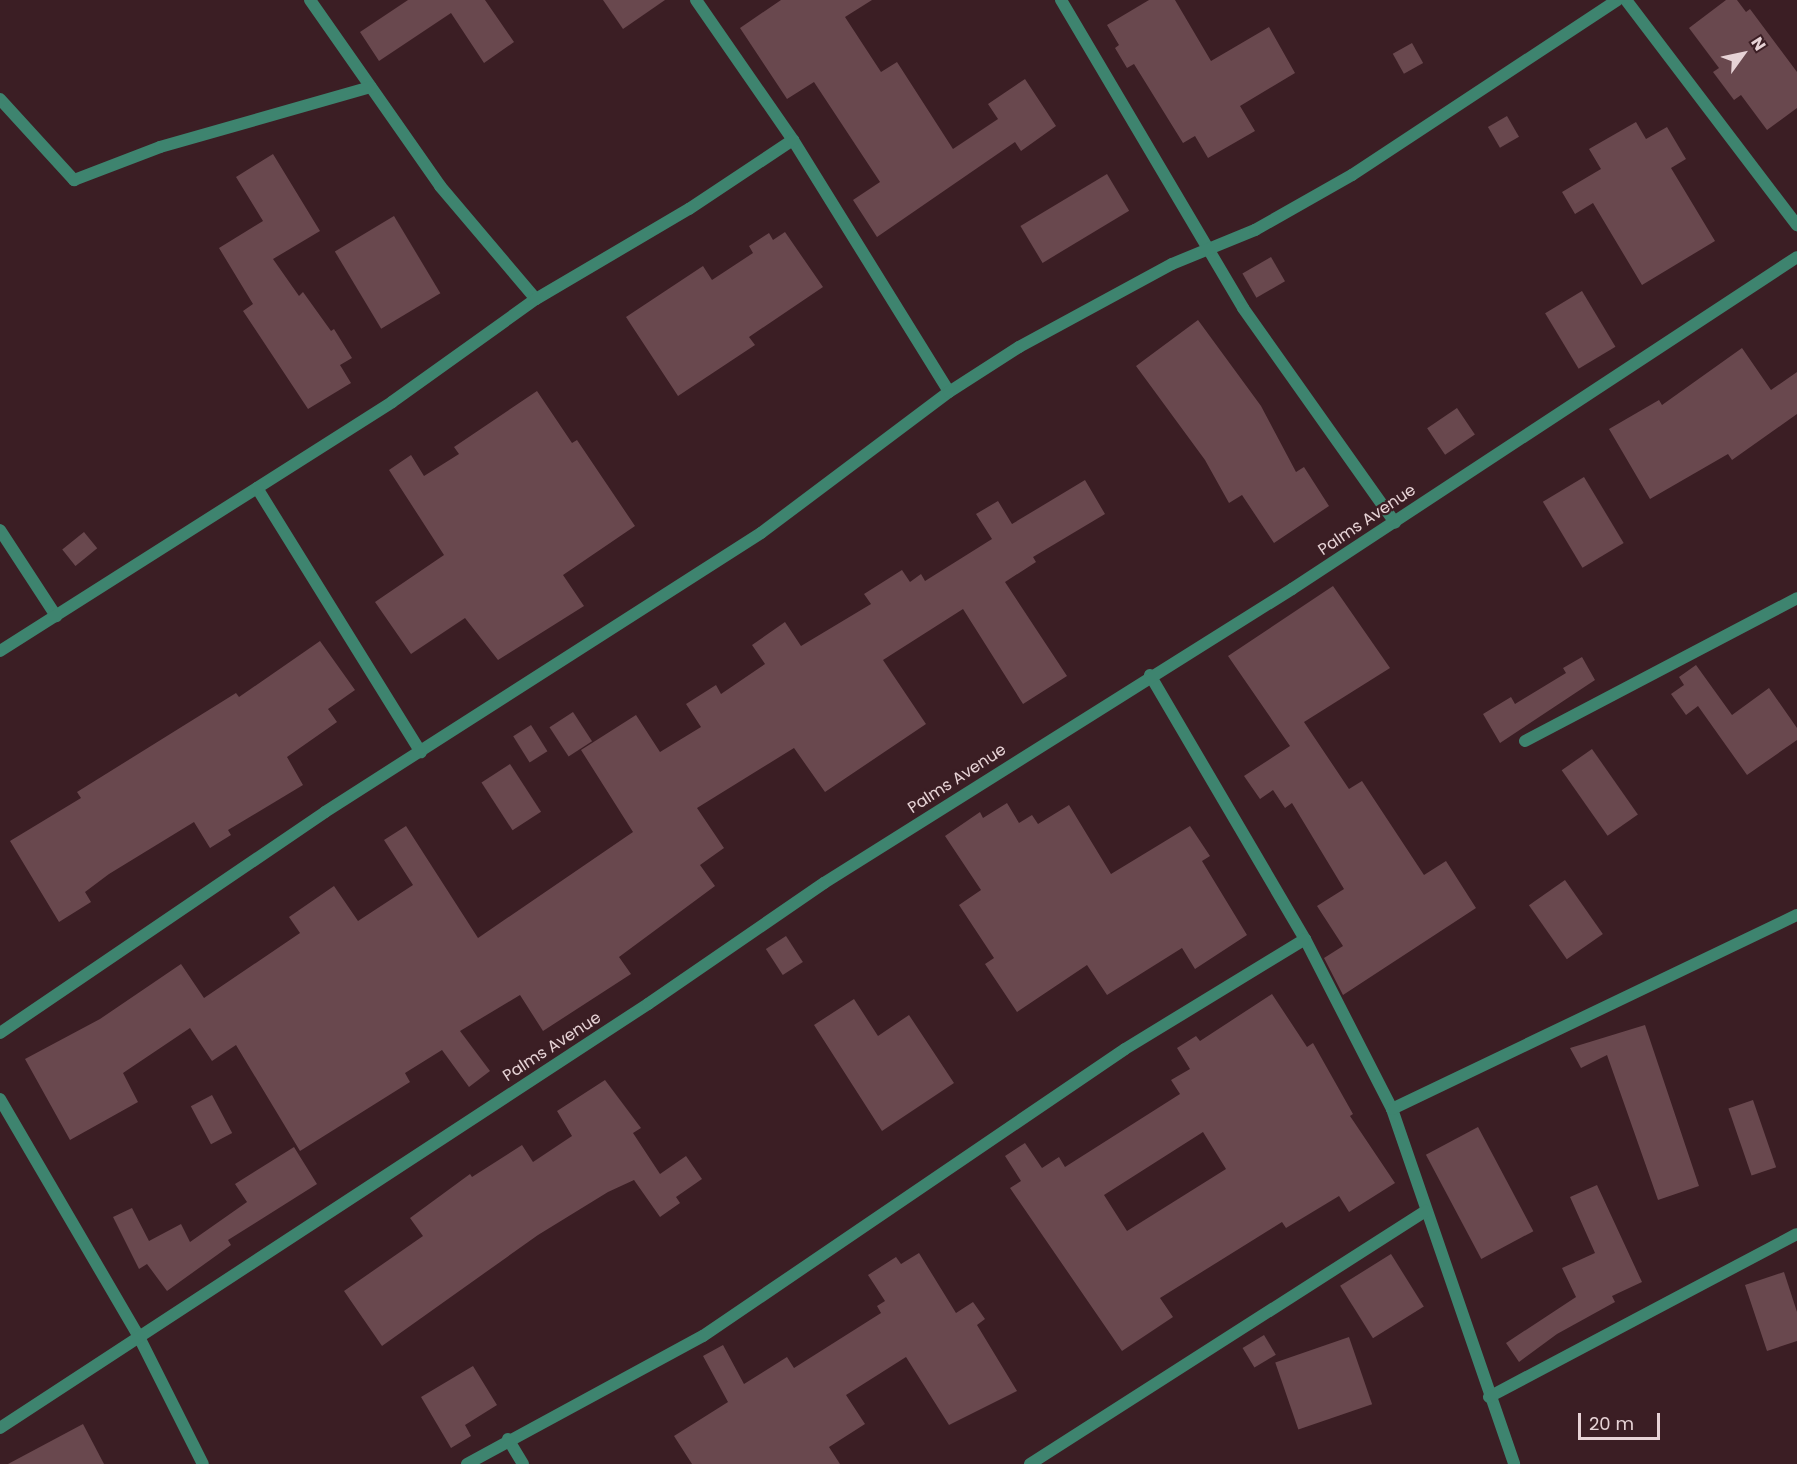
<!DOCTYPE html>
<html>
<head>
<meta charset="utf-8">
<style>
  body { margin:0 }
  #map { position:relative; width:1797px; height:1464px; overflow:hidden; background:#3b1e24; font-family:Poppins,sans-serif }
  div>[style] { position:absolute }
  .building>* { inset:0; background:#69484e; transform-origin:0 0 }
  .street>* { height:12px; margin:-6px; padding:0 6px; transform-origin:6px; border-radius:6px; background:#3e846f }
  span { translate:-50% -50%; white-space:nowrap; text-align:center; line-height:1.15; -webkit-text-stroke:4.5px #3b1e24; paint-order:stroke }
  .street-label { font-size:16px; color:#e7d3d6 }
  .north { position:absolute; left:1713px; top:24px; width:60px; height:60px; -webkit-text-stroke:4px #3b1e24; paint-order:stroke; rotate:57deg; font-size:16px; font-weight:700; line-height:24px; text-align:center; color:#e7d3d6 }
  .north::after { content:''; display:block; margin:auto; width:21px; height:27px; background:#e7d3d6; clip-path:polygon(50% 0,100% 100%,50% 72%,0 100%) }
  .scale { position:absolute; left:1578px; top:1413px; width:82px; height:27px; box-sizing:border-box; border:3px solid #e7d3d6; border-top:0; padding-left:8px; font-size:18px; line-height:21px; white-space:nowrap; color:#e7d3d6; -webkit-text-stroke:4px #3b1e24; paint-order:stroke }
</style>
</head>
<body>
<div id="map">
  <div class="building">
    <div style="clip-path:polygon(408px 0,485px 0,514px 42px,484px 63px,451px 13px,379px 61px,360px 32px)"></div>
    <div style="clip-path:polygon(603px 0,665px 0,623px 29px)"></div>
    <div style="clip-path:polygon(781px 0,872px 0,845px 17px,881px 72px,897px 62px,953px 149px,998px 119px,988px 104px,1025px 79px,1056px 126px,1021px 151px,1015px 142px,877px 237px,853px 200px,880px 182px,814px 82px,787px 99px,740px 28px)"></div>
    <div style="clip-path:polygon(1149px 0,1175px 0,1211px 61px,1269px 27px,1295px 73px,1240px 106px,1255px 131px,1208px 158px,1195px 136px,1183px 143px,1134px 64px,1127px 68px,1115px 48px,1119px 45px,1107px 25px)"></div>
    <div style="clip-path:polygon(1726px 0,1737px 0,1746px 12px,1750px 9px,1797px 72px,1797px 108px,1767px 130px,1741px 95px,1734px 100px,1713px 72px,1719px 68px,1689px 28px)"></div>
    <div style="left:1412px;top:43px;width:23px;height:22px;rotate:61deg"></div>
    <div style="left:1507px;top:116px;width:24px;height:22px;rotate:60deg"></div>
    <div style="clip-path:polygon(1636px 122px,1646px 139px,1667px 127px,1686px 159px,1671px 168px,1715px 241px,1642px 285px,1593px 203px,1575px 214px,1562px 192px,1601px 169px,1589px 149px)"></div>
    <div style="clip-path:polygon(273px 154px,320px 231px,273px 259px,299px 296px,303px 292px,331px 331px,334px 329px,352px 358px,340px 365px,351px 383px,308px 409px,243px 311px,253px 304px,219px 248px,263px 221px,236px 177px)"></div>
    <div style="left:1107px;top:174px;width:43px;height:101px;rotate:59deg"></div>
    <div style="left:394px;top:216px;width:90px;height:69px;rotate:59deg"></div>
    <div style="clip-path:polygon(785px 232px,823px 287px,749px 337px,755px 345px,678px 396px,626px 317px,703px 266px,712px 280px,753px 253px,749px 246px,769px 233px,773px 240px)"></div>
    <div style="left:1271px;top:257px;width:28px;height:33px;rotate:60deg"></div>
    <div style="left:1582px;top:291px;width:65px;height:43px;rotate:59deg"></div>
    <div style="clip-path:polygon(1198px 320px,1261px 406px,1296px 472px,1304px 467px,1329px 506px,1274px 543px,1242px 495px,1229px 503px,1205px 460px,1136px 366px)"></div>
    <div style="clip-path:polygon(1742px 348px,1771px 390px,1797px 372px,1797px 414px,1732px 460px,1728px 454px,1650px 499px,1609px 429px,1659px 400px,1662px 405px)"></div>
    <div style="clip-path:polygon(537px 391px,572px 443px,577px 440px,635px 526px,563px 575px,584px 606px,498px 660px,465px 618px,411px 654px,375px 602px,444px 555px,389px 470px,411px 455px,424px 476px,459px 454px,454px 447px)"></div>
    <div style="left:1457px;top:408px;width:32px;height:36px;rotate:56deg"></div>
    <div style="left:1584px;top:477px;width:77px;height:48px;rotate:59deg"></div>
    <div style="clip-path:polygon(1085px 480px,1105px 514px,1033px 557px,1036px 562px,1005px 582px,1067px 676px,1023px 704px,963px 609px,883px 660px,926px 724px,825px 792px,794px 748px,697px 808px,724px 848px,700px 865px,715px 886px,619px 957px,631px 974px,543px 1031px,520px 995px,460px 1031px,490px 1071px,469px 1087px,442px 1050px,405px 1073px,410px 1082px,300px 1151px,236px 1045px,212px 1061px,190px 1028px,123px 1073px,138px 1102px,70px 1140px,25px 1059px,100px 1019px,181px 964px,204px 998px,300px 933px,289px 917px,334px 886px,358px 921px,413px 885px,384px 840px,406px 826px,478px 938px,633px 832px,581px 750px,636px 715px,660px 752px,701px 727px,686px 704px,716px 685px,721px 694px,765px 664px,752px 645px,785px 622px,801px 646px,871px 604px,864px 594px,902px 570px,910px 582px,921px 574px,925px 581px,992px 539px,976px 514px,998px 501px,1012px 524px)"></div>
    <div style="left:84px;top:532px;width:21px;height:28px;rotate:51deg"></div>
    <div style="clip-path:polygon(1333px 586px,1390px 668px,1304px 722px,1349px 789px,1362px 781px,1424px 875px,1446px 861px,1476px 908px,1343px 995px,1324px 958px,1343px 946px,1317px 906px,1344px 889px,1292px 803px,1285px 808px,1273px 790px,1260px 799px,1244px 776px,1290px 746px,1228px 656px)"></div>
    <div style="clip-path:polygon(320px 641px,355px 690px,328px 709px,337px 722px,287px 757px,303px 785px,228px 830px,231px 835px,210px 848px,194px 822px,109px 874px,85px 892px,91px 902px,59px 922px,10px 841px,81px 798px,77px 792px,236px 693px,239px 697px)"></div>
    <div style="clip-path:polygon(1582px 657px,1595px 680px,1500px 743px,1483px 714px,1511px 697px,1515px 704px,1566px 673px,1563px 668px)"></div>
    <div style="clip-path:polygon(1696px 665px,1732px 715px,1769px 688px,1797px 728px,1797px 740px,1747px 775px,1698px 706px,1686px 715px,1671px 694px,1684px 685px,1679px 677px)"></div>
    <div style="left:573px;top:712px;width:35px;height:28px;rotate:57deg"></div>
    <div style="left:531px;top:725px;width:31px;height:21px;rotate:58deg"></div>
    <div style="left:1592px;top:749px;width:80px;height:37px;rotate:55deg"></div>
    <div style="left:510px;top:764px;width:57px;height:34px;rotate:57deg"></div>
    <div style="clip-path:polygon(1007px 803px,1019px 823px,1032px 815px,1038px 824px,1069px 805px,1111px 874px,1190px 826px,1210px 856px,1202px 861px,1247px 935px,1195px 969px,1182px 948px,1107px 995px,1087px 965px,1017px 1012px,985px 964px,994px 958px,959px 905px,981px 890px,945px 836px,980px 812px,983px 818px)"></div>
    <div style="left:1565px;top:880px;width:66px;height:44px;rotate:55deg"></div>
    <div style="left:786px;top:936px;width:31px;height:24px;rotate:57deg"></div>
    <div style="clip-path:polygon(evenodd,1272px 994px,1307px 1047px,1313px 1043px,1353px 1114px,1350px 1116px,1395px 1183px,1349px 1212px,1339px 1196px,1286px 1228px,1282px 1222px,1160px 1298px,1173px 1317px,1122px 1351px,1010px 1188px,1021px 1181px,1005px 1156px,1025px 1143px,1042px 1168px,1059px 1157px,1065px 1167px,1180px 1094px,1171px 1080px,1190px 1069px,1177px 1048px,1196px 1036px,1200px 1041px,1272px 994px,1203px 1132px,1226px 1169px,1127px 1231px,1104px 1195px,1203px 1132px)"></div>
    <div style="clip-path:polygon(854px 999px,878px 1036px,909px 1015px,954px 1083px,882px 1131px,814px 1025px)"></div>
    <div style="clip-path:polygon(1645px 1025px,1699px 1186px,1658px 1200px,1607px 1055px,1581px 1068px,1570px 1048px)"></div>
    <div style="clip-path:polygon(605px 1080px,641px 1128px,633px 1133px,660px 1174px,686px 1156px,702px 1179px,676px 1197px,680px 1203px,660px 1217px,634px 1180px,608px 1192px,538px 1235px,382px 1346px,344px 1291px,423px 1236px,410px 1218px,470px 1174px,472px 1177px,522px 1145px,533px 1162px,572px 1136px,557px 1111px)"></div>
    <div style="left:212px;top:1095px;width:43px;height:24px;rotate:62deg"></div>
    <div style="left:1753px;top:1100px;width:71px;height:26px;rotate:71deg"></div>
    <div style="left:1478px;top:1127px;width:118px;height:59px;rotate:62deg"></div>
    <div style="clip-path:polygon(294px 1147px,317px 1184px,228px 1240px,231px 1245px,167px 1291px,147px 1264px,139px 1269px,113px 1217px,132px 1208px,149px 1241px,181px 1224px,190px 1242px,247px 1202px,235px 1184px)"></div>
    <div style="clip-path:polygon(1597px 1185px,1642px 1282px,1612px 1296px,1615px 1302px,1557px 1334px,1519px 1362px,1506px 1343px,1576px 1297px,1562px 1268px,1595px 1253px,1570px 1197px)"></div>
    <div style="clip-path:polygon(919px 1253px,956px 1313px,973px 1302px,985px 1319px,977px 1325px,1017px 1391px,949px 1425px,906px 1357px,846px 1395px,865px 1424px,829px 1447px,840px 1464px,692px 1464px,674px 1436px,728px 1402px,703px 1356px,723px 1345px,744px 1384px,787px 1357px,794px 1368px,881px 1313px,877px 1306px,885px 1301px,868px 1275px,896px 1257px,901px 1264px)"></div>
    <div style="left:1391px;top:1254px;width:62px;height:60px;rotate:58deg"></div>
    <div style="clip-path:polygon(1784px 1272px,1797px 1312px,1797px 1341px,1767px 1351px,1745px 1285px)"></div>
    <div style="left:1264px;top:1335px;width:23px;height:25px;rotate:59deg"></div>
    <div style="left:1349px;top:1337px;width:71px;height:78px;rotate:71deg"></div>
    <div style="clip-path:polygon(473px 1366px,497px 1405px,465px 1425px,471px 1436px,451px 1448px,421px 1397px)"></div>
    <div style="clip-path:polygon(83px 1424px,104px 1464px,8px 1464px)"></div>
  </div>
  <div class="street">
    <div style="left:310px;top:0;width:227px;rotate:55deg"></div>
    <div style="left:440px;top:186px;width:148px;rotate:49.7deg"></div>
    <div style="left:696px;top:0;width:170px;rotate:55.3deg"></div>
    <div style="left:793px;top:140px;width:296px;rotate:58.2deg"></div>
    <div style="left:1061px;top:0;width:358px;rotate:59.4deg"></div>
    <div style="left:1243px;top:308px;width:263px;rotate:54.7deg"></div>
    <div style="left:1626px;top:0;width:283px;rotate:52.8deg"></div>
    <div style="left:0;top:99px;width:110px;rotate:47.6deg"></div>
    <div style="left:74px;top:180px;width:92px;rotate:-21deg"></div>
    <div style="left:160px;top:147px;width:219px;rotate:-15.9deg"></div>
    <div style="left:257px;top:488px;width:311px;rotate:58.2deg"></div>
    <div style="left:0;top:530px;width:103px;rotate:56.9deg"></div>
    <div style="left:0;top:651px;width:464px;rotate:-32.4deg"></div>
    <div style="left:392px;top:402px;width:177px;rotate:-35.6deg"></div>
    <div style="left:536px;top:299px;width:178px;rotate:-30.5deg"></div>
    <div style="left:689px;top:209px;width:125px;rotate:-33.6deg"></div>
    <div style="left:1150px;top:675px;width:306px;rotate:59.6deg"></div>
    <div style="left:1305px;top:939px;width:191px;rotate:62.9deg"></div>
    <div style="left:1392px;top:1109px;width:375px;rotate:71deg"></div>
    <div style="left:1525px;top:741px;width:307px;rotate:-27.7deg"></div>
    <div style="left:0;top:1033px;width:393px;rotate:-34.2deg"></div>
    <div style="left:325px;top:812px;width:518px;rotate:-32.62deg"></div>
    <div style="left:761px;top:533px;width:235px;rotate:-36.9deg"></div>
    <div style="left:949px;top:392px;width:83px;rotate:-32.7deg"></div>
    <div style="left:1019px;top:347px;width:174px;rotate:-28.5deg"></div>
    <div style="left:1172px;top:264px;width:90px;rotate:-22.3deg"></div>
    <div style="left:1255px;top:230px;width:112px;rotate:-29.6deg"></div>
    <div style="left:1352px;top:175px;width:318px;rotate:-33.4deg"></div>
    <div style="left:0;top:1099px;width:273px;rotate:59.7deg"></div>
    <div style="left:138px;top:1335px;width:144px;rotate:63.3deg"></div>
    <div style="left:1392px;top:1109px;width:449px;rotate:-25.6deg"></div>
    <div style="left:1489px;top:1397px;width:348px;rotate:-27.9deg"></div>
    <div style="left:0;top:1428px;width:774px;rotate:-33.2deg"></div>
    <div style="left:648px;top:1004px;width:214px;rotate:-34.5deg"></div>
    <div style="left:824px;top:883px;width:553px;rotate:-32.14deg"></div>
    <div style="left:1292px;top:589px;width:604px;rotate:-33.32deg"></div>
    <div style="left:508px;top:1439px;width:29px;rotate:59deg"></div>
    <div style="left:467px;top:1464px;width:268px;rotate:-28.5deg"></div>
    <div style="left:703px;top:1336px;width:510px;rotate:-34.22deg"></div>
    <div style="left:1125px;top:1049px;width:211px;rotate:-31.4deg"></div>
    <div style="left:1030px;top:1464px;width:470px;rotate:-32.6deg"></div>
  </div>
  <div class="street-label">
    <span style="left:1367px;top:520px;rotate:-34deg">Palms Avenue</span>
    <span style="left:957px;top:779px;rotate:-33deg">Palms Avenue</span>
    <span style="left:552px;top:1047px;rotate:-33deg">Palms Avenue</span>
  </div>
  <div class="north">N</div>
  <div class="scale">20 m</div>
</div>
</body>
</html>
